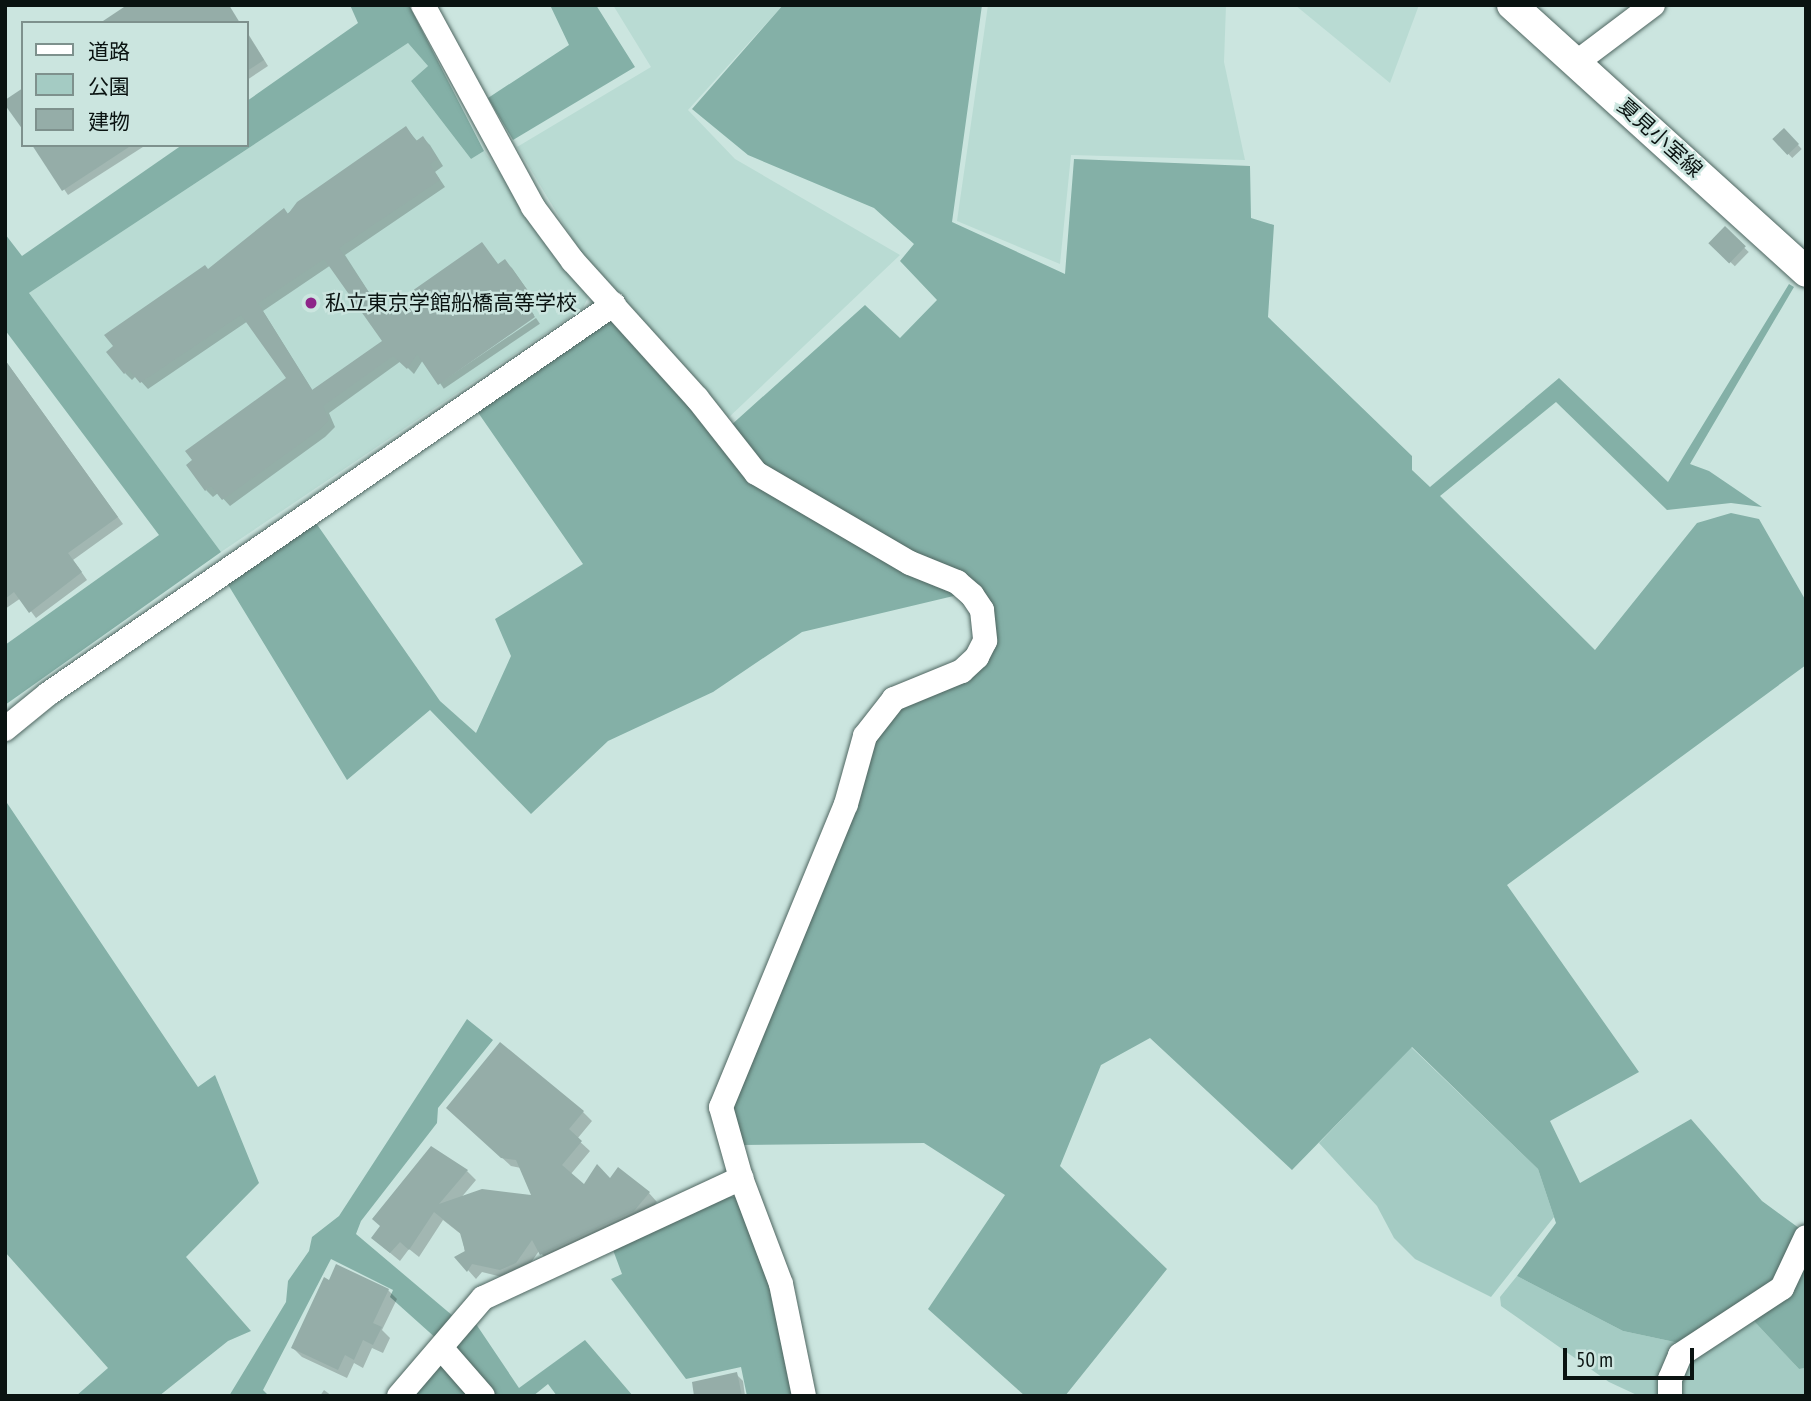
<!DOCTYPE html>
<html>
<head>
<meta charset="utf-8">
<style>
  body { margin:0 }
  #map { position:relative; width:1811px; height:1401px; overflow:hidden; background:#cbe5df; font-family:"PT Sans Narrow","Noto Sans JP",sans-serif }
  div>[style] { position:absolute }
  .built>* { inset:0; background:#b9dbd3 }
  .green>* { inset:0; background:#a4cbc3 }
  .forest>* { inset:0; background:#84b0a7 }
  .shadow>* { inset:0; background:#0003; transform-origin:0 0 }
  .building>* { inset:0; background:#95ada8; transform-origin:0 0 }
  .roads { filter:drop-shadow(0 0 2px #4f6661) drop-shadow(0 0 2px #4f6661) }
  .minor>* { height:24px; margin:-12px; padding:0 12px; transform-origin:12px; border-radius:12px; background:#fff }
  .major>* { height:30px; margin:-15px; padding:0 15px; transform-origin:15px; border-radius:15px; background:#fff }
  .dots>* { width:19px; height:19px; translate:-50% -50%; box-sizing:border-box; border:4px solid #cbe5df; border-radius:50% }
  span { translate:-50% -50%; white-space:nowrap; text-align:center; line-height:1.15; -webkit-text-stroke:5px #cbe5df; paint-order:stroke }
  .street-label { font-size:21px; color:#0a1311 }
  .poi-label { font-size:21px; color:#0a1311 }
  .left { translate:0 -50%; text-align:left }
  .frame { position:absolute; inset:0; border:7px solid #0a1311; pointer-events:none }
  .legend { position:absolute; left:21px; top:21px; width:228px; height:126px; box-sizing:border-box; background:#cbe5df; border:2px solid #7e918d; margin:0; padding:9px 12px; list-style:none; font-size:21px; color:#0a1311 }
  .legend li { display:flex; align-items:center; gap:14px; height:35px }
  .legend b { width:35px; border:2px solid #7e918d }
  .scale { position:absolute; left:1563px; top:1348px; width:131px; height:32px; box-sizing:border-box; border:4px solid #0a1311; border-top:0; padding-left:9px; font-size:21px; line-height:24px; white-space:nowrap; color:#0a1311; -webkit-text-stroke:5px #cbe5df; paint-order:stroke }
</style>
</head>
<body>
<div id="map">
  <div class="built">
    <div style="clip-path:polygon(613px 5px,783px 5px,688px 110px,735px 159px,900px 255px,727px 419px,583px 256px,517px 147px,651px 67px)"></div>
    <div style="clip-path:polygon(988px 5px,1226px 5px,1224px 62px,1245px 160px,1071px 155px,1060px 264px,957px 221px)"></div>
    <div style="clip-path:polygon(1295px 5px,1419px 5px,1390px 83px)"></div>
    <div style="clip-path:polygon(408px 43px,428px 66px,411px 81px,471px 159px,484px 151px,588px 297px,583px 308px,221px 552px,29px 293px)"></div>
  </div>
  <div class="green">
    <div style="clip-path:polygon(1411px 1047px,1538px 1169px,1554px 1217px,1491px 1297px,1415px 1259px,1394px 1238px,1377px 1206px,1319px 1143px)"></div>
    <div style="clip-path:polygon(1517px 1276px,1623px 1331px,1684px 1344px,1662px 1396px,1639px 1396px,1609px 1382px,1501px 1306px,1500px 1297px)"></div>
    <div style="clip-path:polygon(1753px 1320px,1799px 1369px,1806px 1368px,1806px 1396px,1677px 1396px,1680px 1368px)"></div>
  </div>
  <div class="forest">
    <div style="clip-path:polygon(350px 5px,409px 5px,484px 151px,471px 159px,411px 81px,428px 66px,408px 43px,29px 293px,221px 552px,5px 705px,5px 645px,159px 535px,5px 330px,5px 234px,22px 256px,182px 145px,247px 145px,247px 101px,358px 23px)"></div>
    <div style="clip-path:polygon(550px 5px,596px 5px,635px 67px,513px 140px,488px 98px,569px 45px)"></div>
    <div style="clip-path:polygon(783px 5px,982px 5px,952px 222px,1065px 274px,1074px 159px,1250px 166px,1251px 218px,1274px 225px,1268px 317px,1412px 456px,1412px 470px,1430px 487px,1559px 378px,1668px 482px,1789px 284px,1794px 287px,1690px 464px,1709px 471px,1762px 507px,1731px 503px,1667px 510px,1556px 402px,1440px 496px,1595px 650px,1697px 523px,1731px 513px,1759px 519px,1806px 601px,1806px 665px,1507px 885px,1639px 1072px,1550px 1121px,1580px 1183px,1691px 1119px,1762px 1201px,1803px 1231px,1788px 1271px,1684px 1344px,1623px 1331px,1517px 1276px,1556px 1223px,1538px 1169px,1412px 1047px,1292px 1170px,1150px 1038px,1101px 1065px,1060px 1166px,1167px 1269px,1065px 1396px,1025px 1396px,928px 1309px,1005px 1195px,924px 1143px,741px 1145px,730px 1100px,879px 731px,895px 709px,952px 684px,994px 628px,914px 555px,771px 477px,729px 427px,865px 305px,900px 338px,937px 300px,900px 261px,914px 244px,874px 208px,748px 155px,692px 109px)"></div>
    <div style="clip-path:polygon(618px 319px,758px 485px,962px 594px,802px 632px,713px 692px,608px 741px,531px 814px,430px 710px,347px 780px,227px 583px,316px 523px,440px 701px,476px 733px,511px 656px,495px 619px,583px 564px,477px 411px,599px 321px)"></div>
    <div style="clip-path:polygon(5px 800px,198px 1087px,215px 1075px,259px 1183px,186px 1257px,251px 1331px,228px 1341px,159px 1396px,76px 1396px,108px 1368px,5px 1252px)"></div>
    <div style="clip-path:polygon(467px 1019px,493px 1040px,438px 1108px,437px 1123px,361px 1221px,356px 1234px,453px 1316px,438px 1340px,390px 1297px,393px 1290px,331px 1259px,263px 1390px,269px 1396px,229px 1396px,286px 1302px,288px 1281px,309px 1251px,312px 1237px,339px 1216px)"></div>
    <div style="clip-path:polygon(724px 1197px,737px 1197px,771px 1288px,794px 1396px,747px 1396px,741px 1367px,686px 1379px,611px 1279px,622px 1274px,613px 1250px)"></div>
    <div style="clip-path:polygon(1806px 1261px,1806px 1368px,1799px 1369px,1753px 1320px)"></div>
    <div style="clip-path:polygon(476px 1324px,519px 1388px,585px 1340px,633px 1396px,557px 1396px,548px 1384px,533px 1396px,494px 1396px,451px 1351px)"></div>
    <div style="clip-path:polygon(438px 1364px,447px 1365px,473px 1396px,410px 1396px)"></div>
  </div>
  <div class="shadow">
    <div style="clip-path:polygon(247px 32px,268px 66px,247px 80px)"></div>
    <div style="clip-path:polygon(evenodd,406px 128px,418px 142px,423px 138px,430px 145px,443px 166px,435px 172px,445px 187px,345px 255px,383px 314px,482px 244px,499px 266px,505px 262px,512px 268px,533px 298px,526px 303px,534px 315px,439px 382px,423px 360px,414px 374px,401px 361px,329px 413px,335px 427px,325px 437px,230px 506px,218px 493px,213px 497px,206px 490px,288px 379px,248px 321px,148px 389px,136px 376px,132px 380px,125px 373px,208px 271px,406px 128px,331px 265px,384px 342px,313px 391px,263px 311px,331px 265px)"></div>
    <div style="left:1784px;top:130px;width:26px;height:13px;rotate:47deg"></div>
    <div style="clip-path:polygon(34px 145px,146px 145px,68px 195px)"></div>
    <div style="left:1725px;top:229px;width:33px;height:20px;rotate:44deg"></div>
    <div style="left:536px;top:318px;width:7px;height:116px;rotate:56deg"></div>
    <div style="clip-path:polygon(5px 360px,123px 524px,73px 560px,87px 580px,36px 618px,21px 598px,5px 609px)"></div>
    <div style="clip-path:polygon(583px 1112px,592px 1121px,577px 1139px,590px 1151px,570px 1175px,584px 1187px,610px 1180px,649px 1193px,657px 1202px,643px 1220px,550px 1263px,539px 1251px,525px 1271px,510px 1279px,482px 1272px,476px 1279px,468px 1270px,462px 1235px,443px 1220px,419px 1257px,409px 1249px,400px 1261px,383px 1247px,467px 1171px,476px 1180px,460px 1199px,534px 1197px,521px 1168px,511px 1166px,457px 1117px)"></div>
    <div style="clip-path:polygon(388px 1290px,397px 1299px,382px 1330px,390px 1338px,383px 1353px,372px 1348px,363px 1368px,354px 1363px,347px 1378px,302px 1357px,293px 1348px)"></div>
    <div style="clip-path:polygon(736px 1374px,743px 1381px,745px 1396px,696px 1396px)"></div>
    <div style="clip-path:polygon(324px 1390px,332px 1396px,320px 1396px)"></div>
  </div>
  <div class="building">
    <div style="clip-path:polygon(127px 5px,229px 5px,240px 23px,100px 23px)"></div>
    <div style="clip-path:polygon(247px 33px,264px 60px,247px 71px)"></div>
    <div style="clip-path:polygon(23px 88px,23px 130px,5px 105px,5px 100px)"></div>
    <div style="clip-path:polygon(evenodd,406px 126px,416px 141px,423px 136px,438px 159px,430px 164px,440px 180px,339px 248px,382px 312px,482px 242px,498px 264px,505px 259px,528px 291px,521px 296px,535px 317px,438px 385px,417px 354px,407px 369px,393px 356px,323px 406px,329px 420px,318px 431px,222px 500px,211px 486px,205px 491px,186px 465px,192px 460px,185px 451px,286px 378px,241px 315px,140px 383px,129px 370px,124px 374px,106px 352px,113px 346px,104px 335px,205px 265px,208px 269px,284px 208px,288px 214px,297px 202px,406px 126px,324px 259px,382px 341px,312px 390px,258px 303px,324px 259px)"></div>
    <div style="left:1784px;top:128px;width:22px;height:16px;rotate:47deg"></div>
    <div style="clip-path:polygon(32px 145px,132px 145px,62px 191px)"></div>
    <div style="left:1725px;top:226px;width:29px;height:24px;rotate:44deg"></div>
    <div style="clip-path:polygon(5px 360px,118px 517px,68px 553px,82px 572px,29px 613px,14px 592px,5px 599px)"></div>
    <div style="clip-path:polygon(500px 1042px,584px 1111px,569px 1129px,582px 1141px,562px 1165px,584px 1184px,597px 1164px,610px 1178px,618px 1167px,650px 1192px,634px 1211px,540px 1255px,532px 1240px,516px 1263px,500px 1270px,472px 1264px,467px 1272px,454px 1257px,465px 1251px,460px 1233px,434px 1212px,409px 1250px,400px 1242px,390px 1253px,371px 1238px,380px 1226px,372px 1219px,431px 1146px,468px 1170px,439px 1204px,482px 1189px,531px 1195px,516px 1160px,501px 1158px,446px 1108px)"></div>
    <div style="clip-path:polygon(336px 1264px,389px 1289px,373px 1323px,382px 1327px,373px 1345px,363px 1340px,354px 1360px,345px 1355px,338px 1370px,291px 1348px,324px 1277px,329px 1280px)"></div>
    <div style="clip-path:polygon(737px 1372px,742px 1396px,694px 1396px,692px 1382px)"></div>
  </div>
  <div class="roads">
    <div class="minor">
      <div style="left:423px;top:5px;width:230px;rotate:61.4deg"></div>
      <div style="left:533px;top:207px;width:67px;rotate:53.5deg"></div>
      <div style="left:573px;top:261px;width:185px;rotate:47.9deg"></div>
      <div style="left:697px;top:398px;width:95px;rotate:51.8deg"></div>
      <div style="left:756px;top:473px;width:178px;rotate:30.3deg"></div>
      <div style="left:910px;top:563px;width:51px;rotate:22deg"></div>
      <div style="left:957px;top:582px;width:20px;rotate:41deg"></div>
      <div style="left:972px;top:595px;width:18px;rotate:56deg"></div>
      <div style="left:982px;top:610px;width:31px;rotate:84deg"></div>
      <div style="left:985px;top:641px;width:18px;rotate:117deg"></div>
      <div style="left:977px;top:657px;width:21px;rotate:137deg"></div>
      <div style="left:962px;top:671px;width:74px;rotate:157.6deg"></div>
      <div style="left:894px;top:699px;width:47px;rotate:128.1deg"></div>
      <div style="left:865px;top:736px;width:71px;rotate:105.6deg"></div>
      <div style="left:846px;top:804px;width:328px;rotate:112.4deg"></div>
      <div style="left:721px;top:1107px;width:74px;rotate:74.3deg"></div>
      <div style="left:741px;top:1178px;width:113px;rotate:69.3deg"></div>
      <div style="left:781px;top:1284px;width:114px;rotate:78.4deg"></div>
      <div style="left:1577px;top:62px;width:95px;rotate:-36.9deg"></div>
      <div style="left:5px;top:729px;width:55px;rotate:-39.1deg"></div>
      <div style="left:48px;top:694px;width:687px;rotate:-34.57deg"></div>
      <div style="left:442px;top:1349px;width:62px;rotate:48.9deg"></div>
      <div style="left:399px;top:1396px;width:129px;rotate:-49.4deg"></div>
      <div style="left:483px;top:1298px;width:285px;rotate:-24.9deg"></div>
      <div style="left:1670px;top:1396px;width:17px;rotate:-90deg"></div>
      <div style="left:1670px;top:1379px;width:26px;rotate:-67deg"></div>
      <div style="left:1680px;top:1355px;width:122px;rotate:-33.3deg"></div>
      <div style="left:1782px;top:1288px;width:56px;rotate:-64.8deg"></div>
    </div>
    <div class="major">
      <div style="left:1512px;top:5px;width:397px;rotate:42.2deg"></div>
    </div>
  </div>
  <div class="dots">
    <div style="left:311px;top:303px;background:#8e2589"></div>
  </div>
  <div class="street-label">
    <span style="left:1660px;top:138px;rotate:42deg">夏見小室線</span>
  </div>
  <div class="poi-label">
    <span class="left" style="left:325px;top:303px">私立東京学館船橋高等学校</span>
  </div>
  <div class="frame"></div>
  <ul class="legend">
  <li><b style="height:9px;background:#fff"></b>道路</li>
  <li><b style="height:19px;background:#a4cbc3"></b>公園</li>
  <li><b style="height:19px;background:#95ada8"></b>建物</li>
  </ul>
  <div class="scale">50 m</div>
</div>
</body>
</html>
